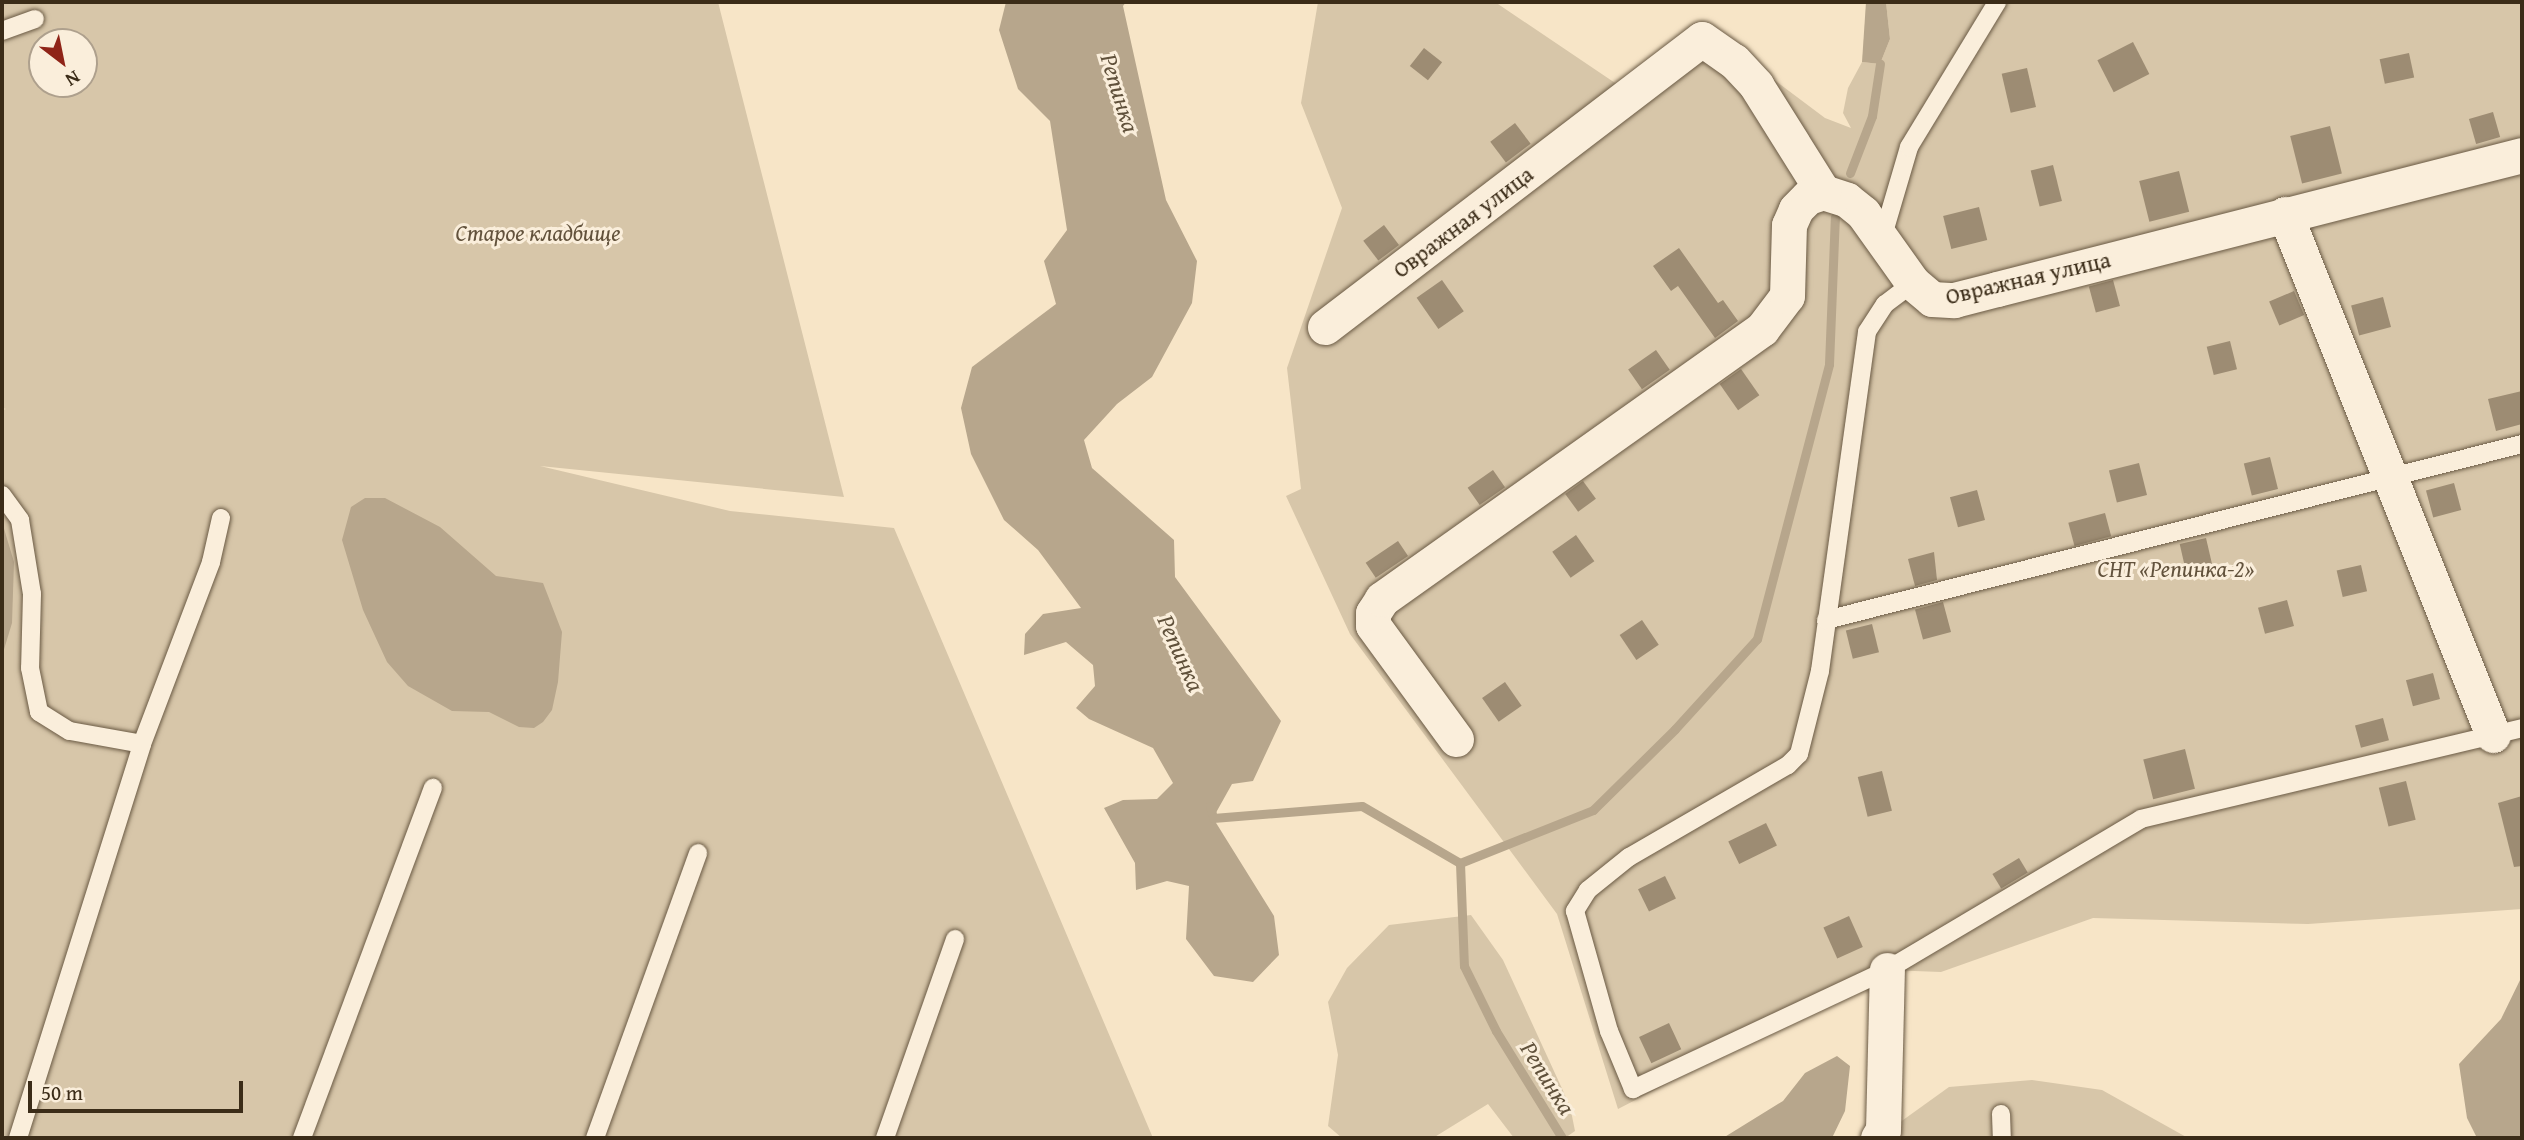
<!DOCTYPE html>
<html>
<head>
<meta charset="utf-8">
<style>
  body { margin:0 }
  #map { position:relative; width:2524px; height:1140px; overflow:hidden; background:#f7e5c7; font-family:"Gentium Book Plus",serif }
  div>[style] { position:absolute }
  .green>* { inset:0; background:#d7c6a9 }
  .water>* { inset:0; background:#b7a68c }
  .stream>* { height:9px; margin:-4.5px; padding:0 4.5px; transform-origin:4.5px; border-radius:4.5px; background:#b7a68c }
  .building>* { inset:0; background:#9d8c73; transform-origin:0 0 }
  .roads { filter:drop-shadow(0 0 2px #6a5a44) drop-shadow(0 0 2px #6a5a44) }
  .lane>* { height:18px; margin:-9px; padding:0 9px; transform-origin:9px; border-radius:9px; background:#faeedb }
  .street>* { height:35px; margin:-17.5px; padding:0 17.5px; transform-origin:17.5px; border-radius:17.5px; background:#faeedb }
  span { translate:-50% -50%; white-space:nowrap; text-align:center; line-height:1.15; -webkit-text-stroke:6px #faeedb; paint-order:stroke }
  .street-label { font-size:23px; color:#3b2c18 }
  .park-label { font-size:23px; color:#62523c; font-style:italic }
  .water-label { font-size:24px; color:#60513b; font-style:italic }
  .frame { position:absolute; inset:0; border:4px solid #3b2c18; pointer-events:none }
  .north { position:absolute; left:28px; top:28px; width:70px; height:70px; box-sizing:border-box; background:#faeedb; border:2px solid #aea08d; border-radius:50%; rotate:148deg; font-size:19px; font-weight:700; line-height:28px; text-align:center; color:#3b2c18 }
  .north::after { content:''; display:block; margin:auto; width:24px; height:32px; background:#8f2418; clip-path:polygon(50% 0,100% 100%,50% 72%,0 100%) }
  .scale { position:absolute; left:28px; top:1081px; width:215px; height:32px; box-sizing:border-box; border:4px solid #3b2c18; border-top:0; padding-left:9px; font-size:21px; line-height:24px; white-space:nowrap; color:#3b2c18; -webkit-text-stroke:5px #faeedb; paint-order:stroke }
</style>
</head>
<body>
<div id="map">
  <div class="green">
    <div style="clip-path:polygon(evenodd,2px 2px,718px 2px,844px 497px,540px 466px,730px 511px,894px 528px,1153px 1138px,2px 1138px,2px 410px,6px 409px,2px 408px,2px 2px,42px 42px,84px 42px,84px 84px,42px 84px,42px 42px)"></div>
    <div style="clip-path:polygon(1318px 2px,1495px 2px,1627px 91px,1705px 28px,1825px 118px,1851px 128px,1843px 113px,1848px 88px,1862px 62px,1880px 64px,1890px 39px,1886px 2px,2522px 2px,2522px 909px,2308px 924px,2093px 918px,1941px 972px,1887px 970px,1618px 1109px,1557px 914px,1350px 634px,1286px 496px,1301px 489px,1287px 368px,1342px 208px,1301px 103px)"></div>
    <div style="clip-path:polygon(1471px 915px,1503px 960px,1570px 1106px,1575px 1131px,1565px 1138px,1514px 1138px,1488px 1104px,1433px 1138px,1342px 1138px,1328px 1126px,1338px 1055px,1328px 1002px,1347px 968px,1389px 925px)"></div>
    <div style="clip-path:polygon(2032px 1080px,2102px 1090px,2188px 1138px,1878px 1138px,1949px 1087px)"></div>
  </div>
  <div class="water">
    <div style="clip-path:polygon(1006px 2px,1126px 2px,1123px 6px,1166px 200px,1197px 261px,1192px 303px,1152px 377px,1117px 404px,1084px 440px,1092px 468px,1174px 540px,1175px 577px,1281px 721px,1253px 781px,1232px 784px,1213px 818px,1274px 916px,1279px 955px,1253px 982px,1214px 976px,1186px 939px,1189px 886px,1167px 881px,1136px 890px,1135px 863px,1104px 808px,1123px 800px,1157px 799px,1173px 783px,1153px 748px,1089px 719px,1076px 708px,1095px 686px,1093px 665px,1066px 642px,1024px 655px,1025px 634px,1043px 614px,1081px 608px,1038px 550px,1004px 520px,971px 454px,961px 408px,972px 367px,1056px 304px,1044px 261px,1067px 230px,1050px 121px,1018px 89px,999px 30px)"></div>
    <div style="clip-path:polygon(1866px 2px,1886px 2px,1890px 39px,1880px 64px,1862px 62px)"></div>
    <div style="clip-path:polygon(365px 498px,385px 498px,440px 527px,496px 576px,543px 583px,562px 632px,558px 682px,552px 710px,543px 722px,534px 728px,519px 727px,489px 712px,452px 711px,408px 686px,387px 662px,363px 610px,342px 540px,351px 507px)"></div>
    <div style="clip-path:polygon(2px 522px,14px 562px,12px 623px,2px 656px)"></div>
    <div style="clip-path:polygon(2522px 976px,2522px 1138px,2477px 1138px,2467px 1118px,2459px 1064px,2501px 1019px)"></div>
    <div style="clip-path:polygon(1837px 1056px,1850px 1066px,1845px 1111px,1832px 1138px,1723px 1138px,1783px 1101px,1805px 1073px)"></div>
  </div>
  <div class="stream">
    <div style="left:1850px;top:173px;width:61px;rotate:-68.9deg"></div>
    <div style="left:1872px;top:116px;width:53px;rotate:-81.3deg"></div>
    <div style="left:1210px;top:806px;width:12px;rotate:76deg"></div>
    <div style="left:1213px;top:818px;width:149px;rotate:-4.6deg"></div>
    <div style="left:1362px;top:806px;width:113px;rotate:30.2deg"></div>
    <div style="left:1460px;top:863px;width:103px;rotate:87.8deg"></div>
    <div style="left:1464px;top:966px;width:72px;rotate:63.8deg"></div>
    <div style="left:1496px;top:1031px;width:126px;rotate:58.3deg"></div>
    <div style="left:1460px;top:863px;width:143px;rotate:-21.7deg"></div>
    <div style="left:1593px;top:810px;width:115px;rotate:-44.6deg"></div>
    <div style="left:1675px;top:729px;width:122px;rotate:-47.7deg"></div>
    <div style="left:1757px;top:639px;width:284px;rotate:-75.3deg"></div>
    <div style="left:1829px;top:364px;width:147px;rotate:-87.7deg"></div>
  </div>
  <div class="building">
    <div style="left:2133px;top:42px;width:36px;height:40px;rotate:63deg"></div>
    <div style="left:1424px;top:48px;width:23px;height:23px;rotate:38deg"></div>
    <div style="left:2409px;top:53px;width:25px;height:30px;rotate:78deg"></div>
    <div style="left:2027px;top:68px;width:40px;height:26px;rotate:77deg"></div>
    <div style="left:2493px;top:112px;width:26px;height:25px;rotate:74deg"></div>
    <div style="left:1515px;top:123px;width:26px;height:31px;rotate:53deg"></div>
    <div style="left:2330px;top:126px;width:49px;height:41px;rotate:76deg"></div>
    <div style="left:2053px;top:165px;width:37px;height:23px;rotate:76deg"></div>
    <div style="left:2179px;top:171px;width:42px;height:41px;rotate:76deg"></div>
    <div style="left:1979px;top:207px;width:34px;height:37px;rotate:76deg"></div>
    <div style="left:1384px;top:225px;width:25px;height:26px;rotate:53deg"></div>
    <div style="clip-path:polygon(1679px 248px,1718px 303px,1723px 300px,1738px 321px,1715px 338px,1678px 286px,1671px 291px,1653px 266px)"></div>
    <div style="left:1442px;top:280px;width:38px;height:31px;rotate:55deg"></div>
    <div style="left:2113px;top:280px;width:27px;height:25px;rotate:75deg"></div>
    <div style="left:2294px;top:291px;width:26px;height:27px;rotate:67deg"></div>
    <div style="left:2383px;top:297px;width:31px;height:33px;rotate:75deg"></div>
    <div style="left:2230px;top:341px;width:29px;height:24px;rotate:76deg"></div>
    <div style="left:1656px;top:350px;width:24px;height:34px;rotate:55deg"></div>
    <div style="left:1741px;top:369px;width:32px;height:26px;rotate:55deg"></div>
    <div style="clip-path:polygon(2522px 391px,2522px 424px,2496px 431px,2488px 399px)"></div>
    <div style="left:2270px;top:457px;width:33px;height:27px;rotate:76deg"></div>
    <div style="left:2139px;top:463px;width:33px;height:31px;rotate:76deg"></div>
    <div style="left:1493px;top:470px;width:21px;height:31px;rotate:55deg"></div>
    <div style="left:1583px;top:481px;width:22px;height:22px;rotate:54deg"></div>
    <div style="left:2454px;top:483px;width:28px;height:29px;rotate:75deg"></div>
    <div style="left:1977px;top:490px;width:31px;height:28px;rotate:75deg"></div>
    <div style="left:2105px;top:513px;width:24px;height:38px;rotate:75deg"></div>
    <div style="left:1576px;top:535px;width:32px;height:29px;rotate:55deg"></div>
    <div style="left:2206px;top:538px;width:27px;height:27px;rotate:77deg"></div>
    <div style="left:1398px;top:541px;width:18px;height:39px;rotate:56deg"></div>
    <div style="clip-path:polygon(1934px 552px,1937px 580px,1915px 586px,1908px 559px)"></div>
    <div style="left:2361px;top:565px;width:27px;height:25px;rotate:77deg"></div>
    <div style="left:2287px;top:600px;width:27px;height:30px;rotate:75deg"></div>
    <div style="left:1943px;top:602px;width:31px;height:29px;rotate:75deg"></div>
    <div style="left:1642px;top:620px;width:30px;height:27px;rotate:56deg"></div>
    <div style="left:1872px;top:624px;width:29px;height:27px;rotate:76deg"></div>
    <div style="left:2433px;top:673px;width:27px;height:28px;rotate:75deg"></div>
    <div style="left:1505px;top:682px;width:29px;height:28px;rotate:55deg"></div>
    <div style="left:2383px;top:718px;width:23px;height:29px;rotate:75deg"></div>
    <div style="left:2185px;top:749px;width:41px;height:43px;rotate:76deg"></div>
    <div style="left:1882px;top:771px;width:41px;height:25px;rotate:76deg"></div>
    <div style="left:2406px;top:781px;width:40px;height:28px;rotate:76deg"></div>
    <div style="clip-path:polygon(2522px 796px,2522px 866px,2514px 867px,2498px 803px)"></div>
    <div style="left:1766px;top:823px;width:25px;height:42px;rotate:64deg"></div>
    <div style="left:2019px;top:858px;width:17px;height:31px;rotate:59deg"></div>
    <div style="left:1665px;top:876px;width:25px;height:30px;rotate:64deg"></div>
    <div style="left:1849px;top:916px;width:34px;height:28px;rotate:66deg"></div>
    <div style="left:1669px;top:1023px;width:29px;height:33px;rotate:65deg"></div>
  </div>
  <div class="roads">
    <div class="lane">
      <div style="left:2px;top:31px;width:35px;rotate:-20deg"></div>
      <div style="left:1882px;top:239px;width:96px;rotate:-73.6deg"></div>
      <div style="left:1909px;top:147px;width:170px;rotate:-58.7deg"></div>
      <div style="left:1913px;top:283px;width:35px;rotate:143deg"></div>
      <div style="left:1885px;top:304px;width:33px;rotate:123deg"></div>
      <div style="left:1867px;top:332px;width:342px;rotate:97.9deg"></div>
      <div style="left:1820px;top:671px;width:86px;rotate:104.2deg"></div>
      <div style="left:1799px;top:754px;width:16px;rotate:135deg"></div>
      <div style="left:1788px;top:765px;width:184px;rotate:149.9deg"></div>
      <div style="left:1629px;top:857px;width:53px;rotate:141.2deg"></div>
      <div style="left:1588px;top:890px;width:25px;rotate:122deg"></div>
      <div style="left:1575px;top:911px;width:125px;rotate:74.2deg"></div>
      <div style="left:1609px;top:1031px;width:63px;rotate:67.5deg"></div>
      <div style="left:1633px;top:1089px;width:280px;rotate:-25.1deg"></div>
      <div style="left:1887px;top:970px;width:295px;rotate:-30.7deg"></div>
      <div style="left:2141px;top:819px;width:392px;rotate:-13.4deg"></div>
      <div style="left:2px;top:495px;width:31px;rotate:54deg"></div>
      <div style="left:20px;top:520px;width:75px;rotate:80.8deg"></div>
      <div style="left:32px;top:594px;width:74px;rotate:91.5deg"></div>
      <div style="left:30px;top:668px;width:45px;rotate:78.4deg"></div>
      <div style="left:39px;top:712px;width:36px;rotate:32deg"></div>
      <div style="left:70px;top:731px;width:73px;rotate:10.2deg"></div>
      <div style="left:1826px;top:620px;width:718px;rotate:-14.19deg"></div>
      <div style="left:2001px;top:1114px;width:24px;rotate:88deg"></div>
      <div style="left:18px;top:1138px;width:413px;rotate:-72.5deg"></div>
      <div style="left:142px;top:744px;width:195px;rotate:-69.2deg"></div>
      <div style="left:211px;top:562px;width:45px;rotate:-77.2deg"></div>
      <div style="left:302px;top:1138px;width:374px;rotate:-69.5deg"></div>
      <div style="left:595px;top:1138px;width:303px;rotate:-70.1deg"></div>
      <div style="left:885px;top:1138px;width:211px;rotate:-70.6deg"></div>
    </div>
    <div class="street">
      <div style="left:2285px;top:214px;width:561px;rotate:68.24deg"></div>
      <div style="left:1325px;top:327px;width:474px;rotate:-37.4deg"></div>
      <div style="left:1702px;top:39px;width:39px;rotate:35deg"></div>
      <div style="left:1734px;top:61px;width:33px;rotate:47deg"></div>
      <div style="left:1756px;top:85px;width:126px;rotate:57.9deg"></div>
      <div style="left:1823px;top:192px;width:25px;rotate:18deg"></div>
      <div style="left:1847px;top:200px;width:21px;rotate:39deg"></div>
      <div style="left:1863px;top:213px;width:86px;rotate:54.5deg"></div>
      <div style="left:1913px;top:283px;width:25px;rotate:40deg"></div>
      <div style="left:1932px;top:299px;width:22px;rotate:3deg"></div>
      <div style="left:1954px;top:300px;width:44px;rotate:-14.3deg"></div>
      <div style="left:1997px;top:289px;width:542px;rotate:-14.32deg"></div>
      <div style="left:1456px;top:739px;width:141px;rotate:-126.1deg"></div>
      <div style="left:1373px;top:625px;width:12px;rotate:-90deg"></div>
      <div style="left:1373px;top:613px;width:17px;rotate:-57deg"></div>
      <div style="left:1382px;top:599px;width:466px;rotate:-35.4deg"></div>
      <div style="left:1762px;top:329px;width:41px;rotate:-52.9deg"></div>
      <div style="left:1787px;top:296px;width:71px;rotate:-88.4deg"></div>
      <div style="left:1789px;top:225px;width:17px;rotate:-66deg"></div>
      <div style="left:1796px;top:209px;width:17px;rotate:-45deg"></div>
      <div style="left:1808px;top:197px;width:16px;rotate:-18deg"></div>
      <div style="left:1878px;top:1138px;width:9px;rotate:-58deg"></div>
      <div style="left:1883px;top:1130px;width:160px;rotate:-88.6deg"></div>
    </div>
  </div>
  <div class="street-label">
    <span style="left:1463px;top:222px;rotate:-37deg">Овражная улица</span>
    <span style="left:2028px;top:278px;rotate:-13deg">Овражная улица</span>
  </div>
  <div class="park-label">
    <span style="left:538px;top:233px">Старое кладбище</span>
    <span style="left:2176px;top:569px">СНТ «Репинка-2»</span>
  </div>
  <div class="water-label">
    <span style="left:1120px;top:93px;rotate:73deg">Репинка</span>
    <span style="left:1181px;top:653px;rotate:66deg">Репинка</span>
    <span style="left:1548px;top:1078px;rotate:58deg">Репинка</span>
  </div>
  <div class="frame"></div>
  <div class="north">N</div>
  <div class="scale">50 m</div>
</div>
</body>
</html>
